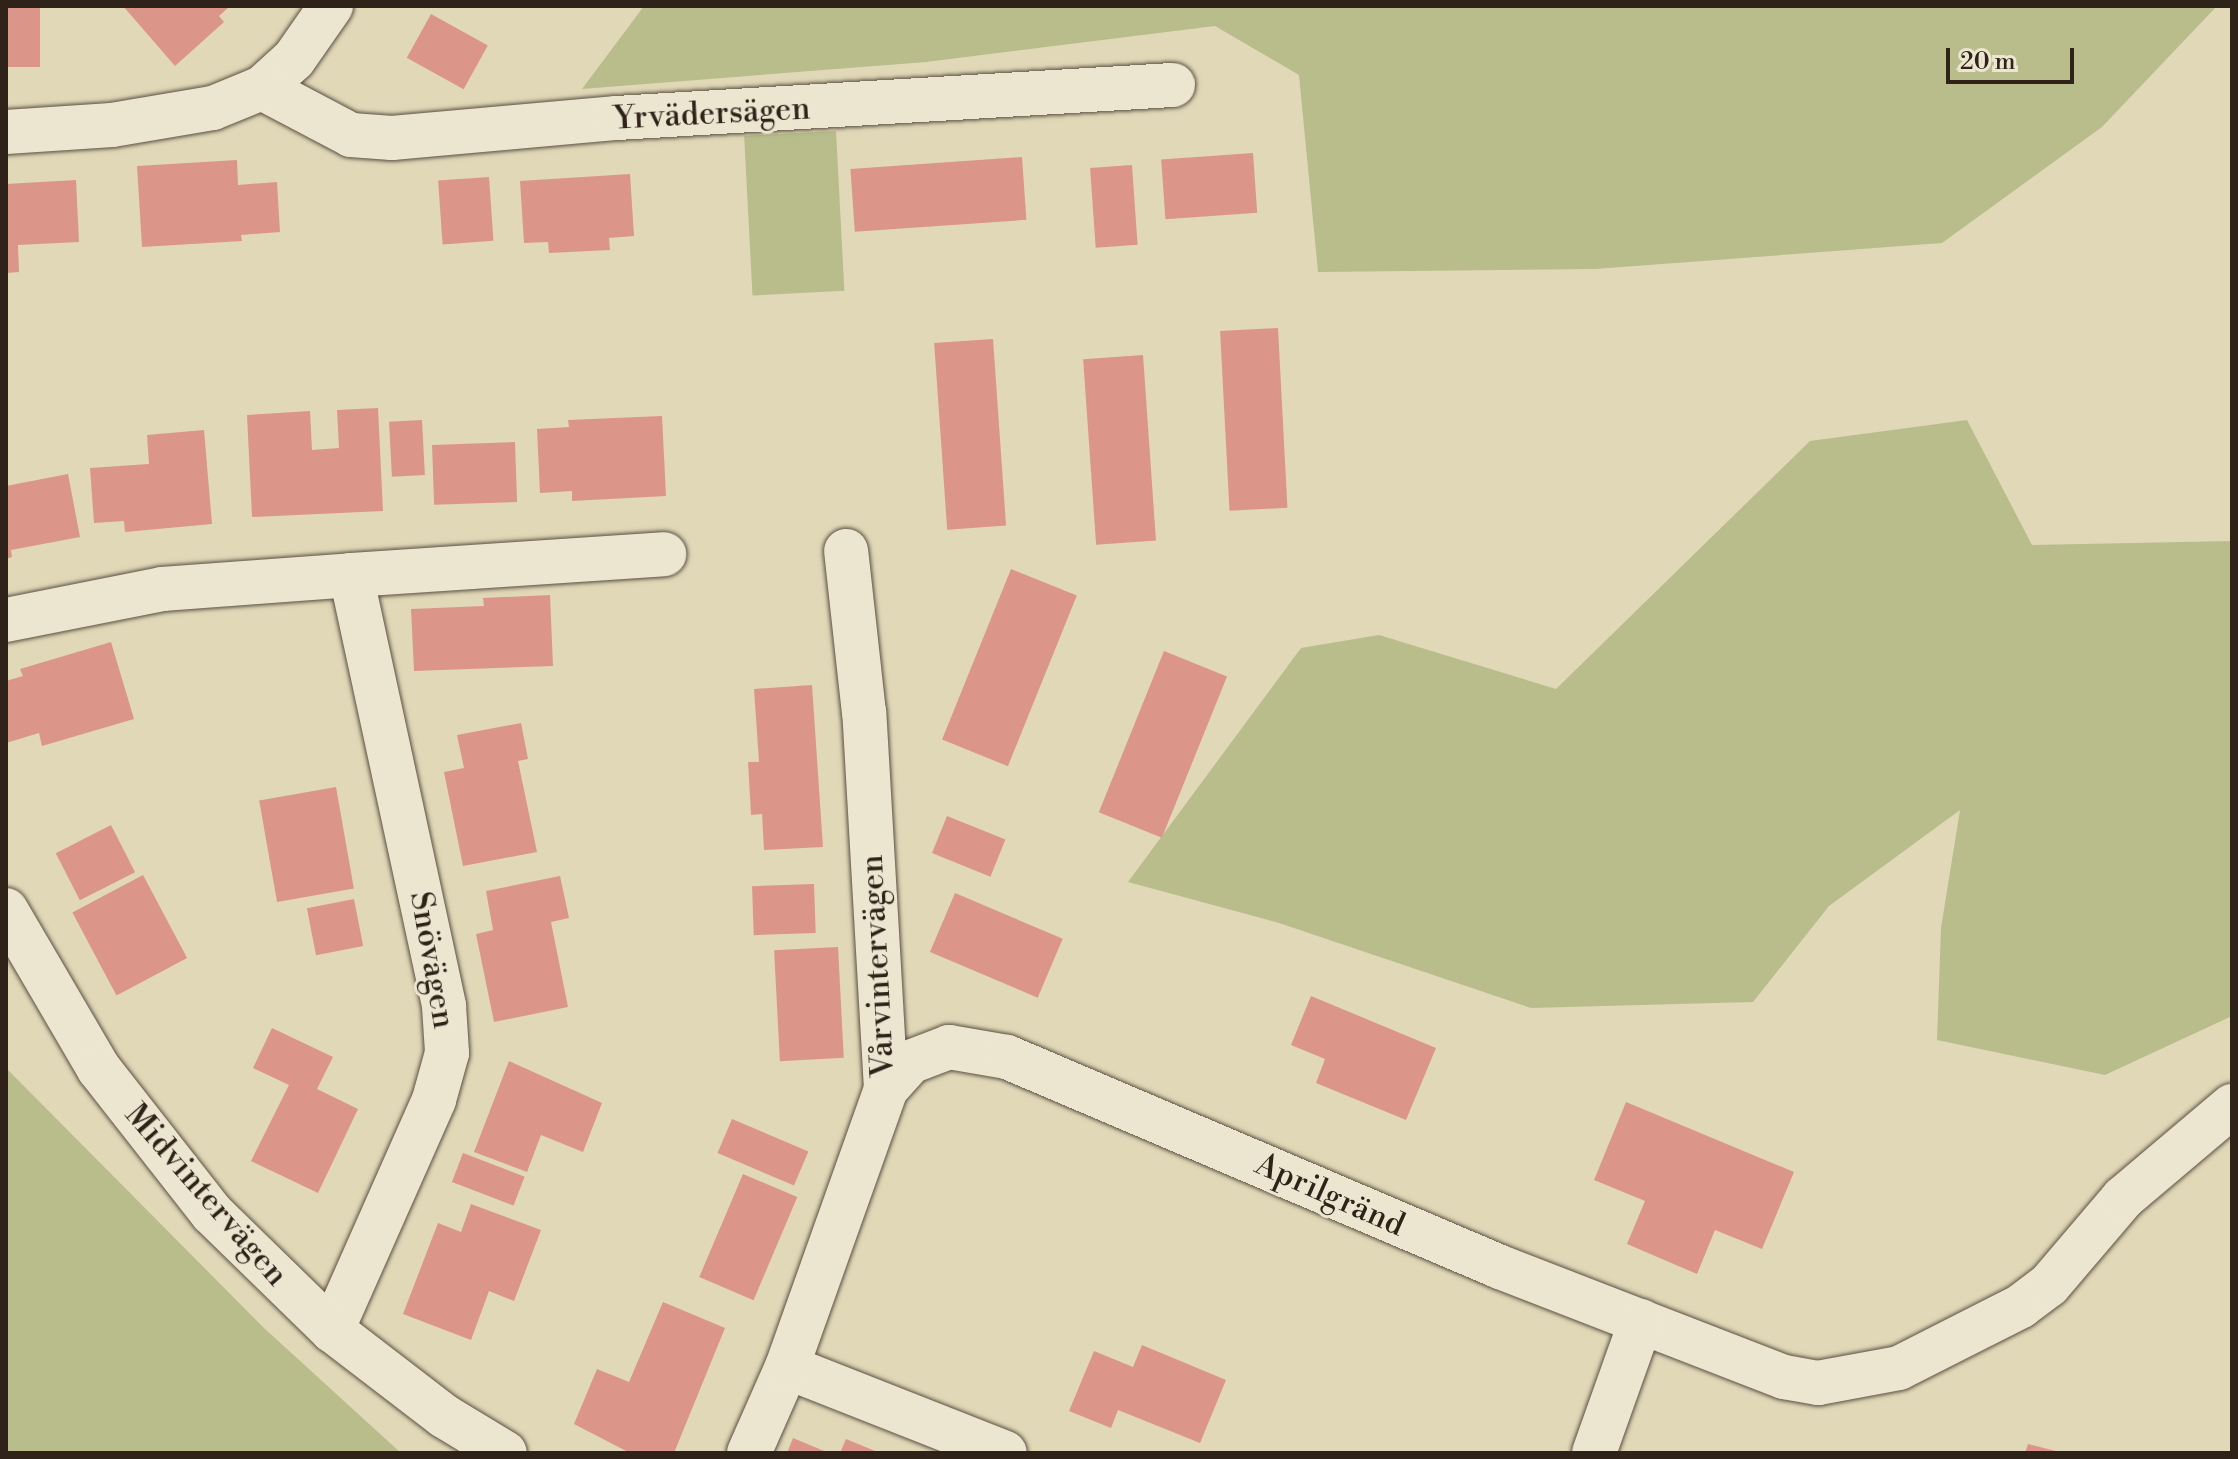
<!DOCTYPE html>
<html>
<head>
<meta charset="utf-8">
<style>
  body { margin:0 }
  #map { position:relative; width:2238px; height:1459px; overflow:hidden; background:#e1d8b8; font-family:"Libre Bodoni",serif }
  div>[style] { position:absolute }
  .green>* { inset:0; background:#b8bd8b; transform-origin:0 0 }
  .building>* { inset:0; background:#db9689; transform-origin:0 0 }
  .roads { filter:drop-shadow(0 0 2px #5c5041) drop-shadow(0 0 2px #5c5041) }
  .street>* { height:44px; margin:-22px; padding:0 22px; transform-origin:22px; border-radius:22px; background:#ece6d1 }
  span { translate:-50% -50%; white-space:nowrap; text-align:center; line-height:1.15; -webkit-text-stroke:6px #ece6d1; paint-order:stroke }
  .street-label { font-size:32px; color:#2f2219 }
  .frame { position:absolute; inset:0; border:8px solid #2f2219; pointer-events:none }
  .scale { position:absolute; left:1946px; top:48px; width:128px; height:36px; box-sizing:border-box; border:4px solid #2f2219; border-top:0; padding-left:10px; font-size:24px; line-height:28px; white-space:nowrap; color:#2f2219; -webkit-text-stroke:6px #ece6d1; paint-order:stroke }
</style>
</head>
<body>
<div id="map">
  <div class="green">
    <div style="clip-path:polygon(644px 6px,2217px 6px,2102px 127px,1942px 243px,1595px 269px,1318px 272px,1299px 75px,1215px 26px,926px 62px,582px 89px)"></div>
    <div style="left:836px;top:131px;width:160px;height:92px;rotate:87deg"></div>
    <div style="clip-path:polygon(1967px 420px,2032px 545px,2232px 541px,2232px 1016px,2105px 1075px,1937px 1040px,1941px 928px,1960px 810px,1829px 906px,1753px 1002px,1531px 1008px,1279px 923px,1128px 882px,1301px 648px,1379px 635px,1556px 689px,1810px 441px)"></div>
    <div style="clip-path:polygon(6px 1068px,264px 1328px,401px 1453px,6px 1453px)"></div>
  </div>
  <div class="building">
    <div style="left:6px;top:6px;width:34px;height:61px"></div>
    <div style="clip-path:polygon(123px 6px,230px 6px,219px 16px,224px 22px,175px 66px)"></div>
    <div style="left:431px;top:14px;width:65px;height:50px;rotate:29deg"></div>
    <div style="left:1253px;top:153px;width:60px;height:92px;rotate:86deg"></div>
    <div style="left:1022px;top:157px;width:63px;height:172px;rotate:86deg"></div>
    <div style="clip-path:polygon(237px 160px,238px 185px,277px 182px,280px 232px,241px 235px,242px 241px,142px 247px,137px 166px)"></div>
    <div style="left:1132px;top:165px;width:80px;height:42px;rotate:86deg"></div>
    <div style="clip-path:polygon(630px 174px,634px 236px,609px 238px,610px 250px,549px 253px,548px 242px,524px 243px,520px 181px)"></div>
    <div style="left:489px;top:177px;width:64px;height:51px;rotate:86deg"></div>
    <div style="clip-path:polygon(76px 180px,79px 242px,18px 245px,19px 272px,6px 273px,6px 184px)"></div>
    <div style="left:1278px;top:328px;width:180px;height:58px;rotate:87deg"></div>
    <div style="left:993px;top:339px;width:187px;height:59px;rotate:86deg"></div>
    <div style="left:1143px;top:355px;width:186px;height:60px;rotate:86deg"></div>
    <div style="clip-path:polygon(378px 408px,383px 511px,252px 517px,247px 415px,310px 411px,312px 450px,339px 448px,337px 410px)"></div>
    <div style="clip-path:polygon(662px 416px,666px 496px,572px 501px,572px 491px,540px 493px,537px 429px,569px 427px,568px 420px)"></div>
    <div style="left:422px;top:420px;width:55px;height:33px;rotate:87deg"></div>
    <div style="clip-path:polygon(204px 430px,212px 524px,125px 532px,124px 521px,94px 523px,90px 468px,149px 464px,147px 435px)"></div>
    <div style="left:515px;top:442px;width:60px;height:83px;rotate:88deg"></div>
    <div style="clip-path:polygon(68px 474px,80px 537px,11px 550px,12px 557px,6px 559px,6px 486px)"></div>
    <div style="left:1011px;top:569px;width:71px;height:184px;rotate:22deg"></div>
    <div style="clip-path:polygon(550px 595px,553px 666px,414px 671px,411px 609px,484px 606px,483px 598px)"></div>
    <div style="clip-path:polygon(111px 642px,134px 719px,42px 746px,39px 733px,6px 743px,6px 681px,23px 676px,20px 669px)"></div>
    <div style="left:1164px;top:651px;width:68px;height:174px;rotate:22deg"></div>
    <div style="clip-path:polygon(812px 685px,823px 847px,764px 850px,762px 814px,751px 815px,748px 762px,759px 762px,754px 689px)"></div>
    <div style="clip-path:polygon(521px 723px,528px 759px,518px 761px,537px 852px,463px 866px,444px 772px,464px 768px,457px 735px)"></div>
    <div style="left:336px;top:787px;width:103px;height:78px;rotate:80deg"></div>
    <div style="left:947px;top:816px;width:63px;height:40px;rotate:22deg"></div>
    <div style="left:111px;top:825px;width:53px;height:62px;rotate:63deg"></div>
    <div style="left:143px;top:875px;width:94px;height:80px;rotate:62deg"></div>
    <div style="clip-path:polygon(560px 876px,569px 918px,551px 922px,568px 1007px,494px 1022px,476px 934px,493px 930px,486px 891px)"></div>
    <div style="left:814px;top:884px;width:49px;height:62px;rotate:88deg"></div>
    <div style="left:955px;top:893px;width:117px;height:64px;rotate:23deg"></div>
    <div style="left:354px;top:899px;width:48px;height:48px;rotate:79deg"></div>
    <div style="left:838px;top:947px;width:111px;height:64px;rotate:87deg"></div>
    <div style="clip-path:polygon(1311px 996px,1436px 1048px,1406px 1120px,1316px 1083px,1325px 1059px,1291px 1045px)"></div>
    <div style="clip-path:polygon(272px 1028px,333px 1057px,317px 1089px,358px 1109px,318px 1193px,251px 1161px,289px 1085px,253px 1068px)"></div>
    <div style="clip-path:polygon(509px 1061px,602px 1103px,583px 1152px,541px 1135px,527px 1172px,474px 1152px)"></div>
    <div style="clip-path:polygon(1626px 1102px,1794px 1172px,1762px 1249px,1715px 1230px,1697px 1274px,1627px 1244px,1645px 1201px,1594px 1180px)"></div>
    <div style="left:732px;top:1119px;width:83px;height:37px;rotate:23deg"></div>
    <div style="left:463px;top:1153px;width:66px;height:31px;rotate:21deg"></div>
    <div style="left:743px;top:1174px;width:59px;height:112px;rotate:23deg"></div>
    <div style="clip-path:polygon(471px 1204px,541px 1230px,514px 1301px,489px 1291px,471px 1340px,403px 1314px,438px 1223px,461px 1232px)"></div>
    <div style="clip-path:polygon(663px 1302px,725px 1328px,674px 1453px,630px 1453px,574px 1424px,597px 1369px,629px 1382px)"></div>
    <div style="clip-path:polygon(1142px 1345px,1226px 1380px,1200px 1443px,1118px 1410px,1111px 1428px,1069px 1411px,1094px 1351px,1133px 1367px)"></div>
    <div style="clip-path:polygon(793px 1438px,829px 1453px,787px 1453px)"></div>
    <div style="clip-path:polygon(846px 1439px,880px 1453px,840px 1453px)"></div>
    <div style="clip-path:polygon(2028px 1444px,2060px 1452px,2060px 1453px,2025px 1453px)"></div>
  </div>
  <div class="roads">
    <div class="street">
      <div style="left:262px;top:88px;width:101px;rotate:27.8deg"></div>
      <div style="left:351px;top:135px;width:41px;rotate:4.2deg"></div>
      <div style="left:392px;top:138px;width:226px;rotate:-5.1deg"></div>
      <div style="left:617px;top:118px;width:557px;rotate:-3.4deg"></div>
      <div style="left:6px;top:132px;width:106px;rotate:-3.8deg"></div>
      <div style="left:112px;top:125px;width:102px;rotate:-9.6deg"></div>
      <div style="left:213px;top:108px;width:53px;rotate:-22.2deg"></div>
      <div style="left:262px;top:88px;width:43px;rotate:-42.2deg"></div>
      <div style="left:294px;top:59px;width:65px;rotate:-55.1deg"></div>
      <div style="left:351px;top:575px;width:314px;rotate:-3.8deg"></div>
      <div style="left:6px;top:620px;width:159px;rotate:-11.2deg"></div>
      <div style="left:162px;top:589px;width:190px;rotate:-4.2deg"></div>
      <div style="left:351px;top:575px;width:441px;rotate:77.8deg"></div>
      <div style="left:444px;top:1006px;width:47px;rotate:86.3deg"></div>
      <div style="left:447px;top:1053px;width:49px;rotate:105.5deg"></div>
      <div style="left:434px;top:1100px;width:252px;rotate:113.9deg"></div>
      <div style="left:6px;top:910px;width:184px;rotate:59.7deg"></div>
      <div style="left:99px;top:1069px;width:183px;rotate:51.9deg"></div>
      <div style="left:212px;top:1213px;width:168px;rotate:44.3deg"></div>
      <div style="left:332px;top:1330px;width:141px;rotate:37.5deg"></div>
      <div style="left:444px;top:1416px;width:71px;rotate:31.2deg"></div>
      <div style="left:886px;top:1089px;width:36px;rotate:-48deg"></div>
      <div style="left:910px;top:1062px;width:42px;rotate:-21deg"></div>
      <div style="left:949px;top:1047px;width:59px;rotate:9.8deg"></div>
      <div style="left:1007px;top:1057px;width:536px;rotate:23.07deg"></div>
      <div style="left:1500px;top:1267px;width:305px;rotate:21.2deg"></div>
      <div style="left:1784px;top:1377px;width:35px;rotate:10deg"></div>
      <div style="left:1818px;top:1383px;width:82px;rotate:-10.5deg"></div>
      <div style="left:1899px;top:1368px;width:137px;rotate:-26.9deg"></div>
      <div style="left:2021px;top:1306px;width:35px;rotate:-37deg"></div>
      <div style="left:2049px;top:1285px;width:114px;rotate:-49.6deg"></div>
      <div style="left:2123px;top:1198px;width:143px;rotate:-40.2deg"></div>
      <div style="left:787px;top:1367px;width:234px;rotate:21.5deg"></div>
      <div style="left:749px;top:1453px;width:94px;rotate:-66.2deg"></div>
      <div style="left:787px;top:1367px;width:295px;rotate:-70.4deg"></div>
      <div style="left:886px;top:1089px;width:377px;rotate:-93.3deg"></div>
      <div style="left:864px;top:713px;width:163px;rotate:-96.3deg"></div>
      <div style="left:1594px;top:1453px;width:140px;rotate:-70.4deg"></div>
    </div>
  </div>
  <div class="street-label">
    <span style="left:712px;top:114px;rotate:-3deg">Yrvädersägen</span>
    <span style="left:432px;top:960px;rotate:80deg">Snövägen</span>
    <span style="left:878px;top:966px;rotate:-93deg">Vårvintervägen</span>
    <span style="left:206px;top:1195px;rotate:49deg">Midvintervägen</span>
    <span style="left:1330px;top:1195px;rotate:24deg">Aprilgränd</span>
  </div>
  <div class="frame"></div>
  <div class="scale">20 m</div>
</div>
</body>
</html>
